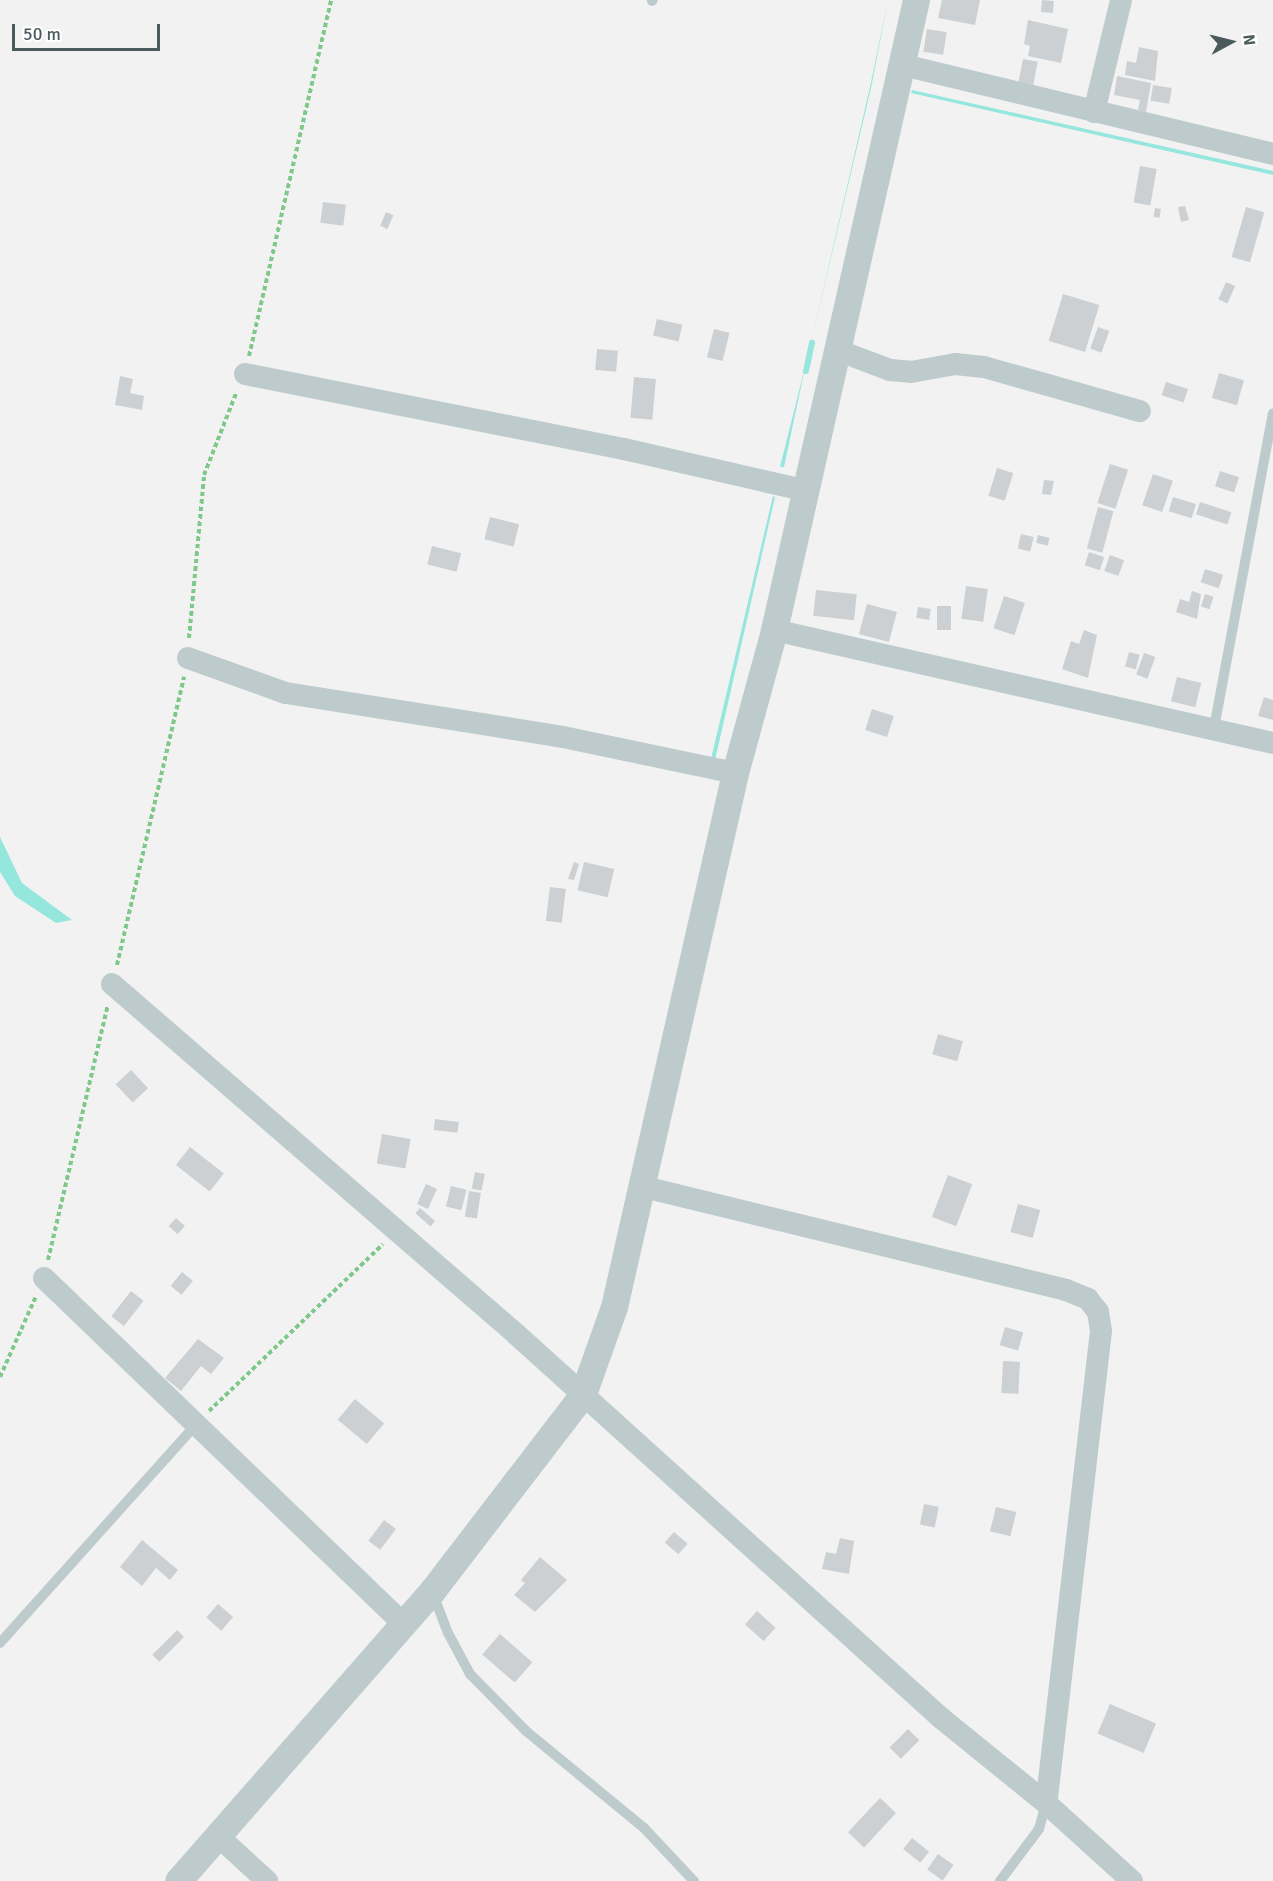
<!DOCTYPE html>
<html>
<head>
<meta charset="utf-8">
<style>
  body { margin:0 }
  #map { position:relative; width:1273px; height:1881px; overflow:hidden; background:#f3f2f2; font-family:Signika,sans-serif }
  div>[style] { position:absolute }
  .water>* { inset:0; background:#95e6dc }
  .stream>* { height:6px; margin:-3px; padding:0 3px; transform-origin:3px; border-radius:3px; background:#95e6dc }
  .building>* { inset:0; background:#ccd0d2; transform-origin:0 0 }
  .path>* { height:4px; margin-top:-2px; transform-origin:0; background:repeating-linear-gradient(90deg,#7fc88c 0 4.5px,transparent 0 7.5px) }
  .service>* { height:10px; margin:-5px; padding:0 5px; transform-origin:5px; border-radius:5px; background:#becbcd }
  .minor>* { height:22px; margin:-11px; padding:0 11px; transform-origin:11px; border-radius:11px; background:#becbcd }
  .tertiary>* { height:27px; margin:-13.5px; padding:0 13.5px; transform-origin:13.5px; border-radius:13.5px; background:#becbcd }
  span { translate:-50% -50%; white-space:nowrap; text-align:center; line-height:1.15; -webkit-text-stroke:5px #fff; paint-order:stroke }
  .north { position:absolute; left:1201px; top:12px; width:60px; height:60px; -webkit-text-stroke:4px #fff; paint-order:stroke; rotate:83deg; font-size:16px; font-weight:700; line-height:24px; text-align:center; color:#4b5b5d }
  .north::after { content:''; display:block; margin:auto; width:21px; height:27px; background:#4b5b5d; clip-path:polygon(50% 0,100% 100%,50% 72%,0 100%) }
  .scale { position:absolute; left:12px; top:24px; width:148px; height:27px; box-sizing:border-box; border:3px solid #4b5b5d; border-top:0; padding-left:8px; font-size:18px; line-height:21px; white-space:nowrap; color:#4b5b5d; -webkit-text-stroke:4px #fff; paint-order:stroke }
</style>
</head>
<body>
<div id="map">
  <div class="water">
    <div style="clip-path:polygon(888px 0,871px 88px,809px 351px,870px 87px)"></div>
    <div style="clip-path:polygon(912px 90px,1273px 171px,1273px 175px,911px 93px)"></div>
    <div style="clip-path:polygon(806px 363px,784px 467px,780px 467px)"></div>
    <div style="clip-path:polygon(773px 496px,775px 497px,715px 760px,711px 759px)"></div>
    <div style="clip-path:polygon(0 837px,22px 883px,72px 920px,56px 923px,15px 896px,0 872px)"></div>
  </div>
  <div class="stream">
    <div style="left:806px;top:371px;width:29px;rotate:-78deg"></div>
  </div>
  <div class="building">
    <div style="clip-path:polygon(942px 0,980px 0,975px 25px,938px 18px)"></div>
    <div style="left:1042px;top:0;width:12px;height:12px;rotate:5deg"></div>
    <div style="clip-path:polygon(1028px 20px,1068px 29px,1061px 63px,1028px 56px,1030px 46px,1024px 44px)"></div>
    <div style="left:927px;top:29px;width:20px;height:23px;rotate:9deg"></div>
    <div style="clip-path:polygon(1139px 47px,1158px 51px,1155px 81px,1125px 75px,1127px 61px,1136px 63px)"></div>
    <div style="left:1023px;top:59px;width:15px;height:25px;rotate:11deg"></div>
    <div style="clip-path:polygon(1117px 76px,1151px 83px,1146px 112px,1138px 110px,1140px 100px,1114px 95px)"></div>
    <div style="left:1153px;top:85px;width:19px;height:16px;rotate:9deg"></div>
    <div style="left:1140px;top:166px;width:17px;height:37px;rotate:10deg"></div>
    <div style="left:323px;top:202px;width:23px;height:21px;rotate:7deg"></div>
    <div style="clip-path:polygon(1185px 206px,1189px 220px,1181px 222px,1178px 207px)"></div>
    <div style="left:1246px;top:207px;width:19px;height:52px;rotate:16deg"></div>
    <div style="left:1155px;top:208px;width:6px;height:9px;rotate:9deg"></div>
    <div style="left:386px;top:212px;width:8px;height:15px;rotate:23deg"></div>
    <div style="left:1226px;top:282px;width:10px;height:19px;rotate:24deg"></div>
    <div style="left:1063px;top:294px;width:38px;height:49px;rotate:17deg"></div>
    <div style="left:657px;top:319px;width:26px;height:17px;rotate:13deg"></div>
    <div style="left:1098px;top:327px;width:12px;height:23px;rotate:20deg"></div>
    <div style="left:714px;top:329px;width:16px;height:29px;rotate:14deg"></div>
    <div style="left:597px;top:349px;width:21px;height:21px;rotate:5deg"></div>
    <div style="left:1219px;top:373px;width:26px;height:26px;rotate:16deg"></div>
    <div style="clip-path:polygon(120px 376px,133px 379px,130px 393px,144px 396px,142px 410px,115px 405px)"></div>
    <div style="left:634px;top:377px;width:22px;height:41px;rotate:5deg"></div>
    <div style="left:1166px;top:382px;width:23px;height:14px;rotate:18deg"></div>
    <div style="left:1110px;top:464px;width:19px;height:41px;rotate:18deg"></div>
    <div style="left:997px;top:468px;width:17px;height:29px;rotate:17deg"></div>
    <div style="left:1220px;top:471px;width:20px;height:16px;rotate:18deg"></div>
    <div style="left:1153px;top:474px;width:21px;height:33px;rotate:19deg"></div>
    <div style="clip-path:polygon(1044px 480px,1054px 481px,1051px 495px,1042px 494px)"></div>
    <div style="left:1173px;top:497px;width:24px;height:15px;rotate:17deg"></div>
    <div style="left:1200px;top:502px;width:33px;height:13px;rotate:18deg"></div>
    <div style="left:1098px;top:507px;width:16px;height:43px;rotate:15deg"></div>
    <div style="left:490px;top:517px;width:30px;height:23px;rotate:14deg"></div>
    <div style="left:1021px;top:534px;width:13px;height:15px;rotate:13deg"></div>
    <div style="left:1038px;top:535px;width:12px;height:8px;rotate:14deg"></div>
    <div style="left:432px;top:546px;width:30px;height:19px;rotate:14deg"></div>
    <div style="left:1089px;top:552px;width:16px;height:14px;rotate:18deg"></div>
    <div style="left:1110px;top:555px;width:15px;height:17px;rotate:20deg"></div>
    <div style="left:1205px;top:569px;width:19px;height:14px;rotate:18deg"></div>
    <div style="left:966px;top:586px;width:22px;height:33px;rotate:8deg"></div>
    <div style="left:816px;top:590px;width:41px;height:26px;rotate:6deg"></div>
    <div style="clip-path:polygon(1192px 591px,1201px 594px,1197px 619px,1176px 612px,1180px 599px,1189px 602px)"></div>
    <div style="left:1205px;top:594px;width:9px;height:13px;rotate:18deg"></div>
    <div style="left:1004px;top:596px;width:22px;height:34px;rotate:18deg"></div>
    <div style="left:867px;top:604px;width:31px;height:31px;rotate:15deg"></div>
    <div style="left:937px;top:606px;width:14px;height:24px"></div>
    <div style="left:918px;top:607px;width:13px;height:11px;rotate:9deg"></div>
    <div style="clip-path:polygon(1084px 630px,1097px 635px,1088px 678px,1062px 669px,1071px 641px,1079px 644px)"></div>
    <div style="left:1129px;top:652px;width:11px;height:15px;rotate:15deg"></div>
    <div style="left:1144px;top:653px;width:12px;height:23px;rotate:20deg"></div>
    <div style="left:1177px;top:677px;width:25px;height:25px;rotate:14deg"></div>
    <div style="clip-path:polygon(1264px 697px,1273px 700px,1273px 720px,1258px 716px)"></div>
    <div style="left:872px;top:709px;width:23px;height:22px;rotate:18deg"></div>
    <div style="clip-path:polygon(574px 862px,579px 864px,574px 880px,568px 879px)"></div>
    <div style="left:584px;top:862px;width:31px;height:29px;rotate:13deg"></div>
    <div style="left:550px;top:887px;width:16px;height:34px;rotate:7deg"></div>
    <div style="left:938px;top:1034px;width:26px;height:21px;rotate:16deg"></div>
    <div style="left:131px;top:1070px;width:25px;height:21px;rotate:47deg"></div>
    <div style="left:435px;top:1119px;width:24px;height:11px;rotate:7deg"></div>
    <div style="left:382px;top:1134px;width:29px;height:30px;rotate:10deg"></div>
    <div style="left:190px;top:1147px;width:43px;height:23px;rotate:38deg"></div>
    <div style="left:475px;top:1172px;width:10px;height:17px;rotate:11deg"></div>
    <div style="left:948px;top:1175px;width:26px;height:45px;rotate:21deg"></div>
    <div style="left:426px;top:1184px;width:12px;height:22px;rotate:24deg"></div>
    <div style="left:451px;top:1186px;width:16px;height:21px;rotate:14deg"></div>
    <div style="left:469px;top:1191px;width:12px;height:26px;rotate:9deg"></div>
    <div style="left:1018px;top:1204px;width:23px;height:29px;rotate:15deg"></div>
    <div style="left:420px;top:1208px;width:20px;height:7px;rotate:41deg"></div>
    <div style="left:176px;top:1218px;width:12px;height:11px;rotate:42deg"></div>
    <div style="left:182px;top:1272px;width:14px;height:18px;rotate:39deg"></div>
    <div style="left:131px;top:1291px;width:16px;height:32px;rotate:38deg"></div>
    <div style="left:1005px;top:1327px;width:19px;height:19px;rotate:16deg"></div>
    <div style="clip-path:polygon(198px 1339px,224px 1358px,211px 1374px,201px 1366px,181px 1391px,165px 1378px)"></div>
    <div style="left:1003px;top:1361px;width:17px;height:32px;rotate:3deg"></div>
    <div style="left:355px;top:1399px;width:38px;height:27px;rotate:40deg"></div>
    <div style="left:924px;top:1504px;width:15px;height:21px;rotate:11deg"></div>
    <div style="left:996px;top:1507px;width:21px;height:25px;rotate:14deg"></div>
    <div style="left:384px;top:1520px;width:15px;height:26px;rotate:37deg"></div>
    <div style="left:674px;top:1532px;width:18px;height:14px;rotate:41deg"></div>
    <div style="clip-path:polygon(840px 1538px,854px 1541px,849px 1574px,822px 1569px,826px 1552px,836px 1554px)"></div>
    <div style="clip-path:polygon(142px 1540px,178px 1570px,170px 1580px,156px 1568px,142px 1586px,120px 1567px)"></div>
    <div style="clip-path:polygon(540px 1557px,567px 1580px,535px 1612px,514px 1595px,525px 1583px,521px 1580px)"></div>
    <div style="left:218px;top:1604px;width:20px;height:18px;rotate:41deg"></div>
    <div style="left:757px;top:1611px;width:25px;height:18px;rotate:42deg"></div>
    <div style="left:177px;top:1630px;width:10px;height:35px;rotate:45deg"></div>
    <div style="left:500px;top:1634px;width:43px;height:27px;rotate:41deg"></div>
    <div style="left:1110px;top:1704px;width:50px;height:32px;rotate:23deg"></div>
    <div style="left:908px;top:1729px;width:16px;height:26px;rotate:45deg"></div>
    <div style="left:880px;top:1798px;width:22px;height:47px;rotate:43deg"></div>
    <div style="left:912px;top:1838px;width:22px;height:14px;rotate:39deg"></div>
    <div style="left:938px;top:1854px;width:19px;height:19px;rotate:35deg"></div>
  </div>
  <div class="path">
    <div style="left:249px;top:356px;width:365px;rotate:-77deg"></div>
    <div style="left:189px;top:638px;width:164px;rotate:-84.7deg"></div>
    <div style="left:204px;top:475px;width:90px;rotate:-68.6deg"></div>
    <div style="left:117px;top:965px;width:296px;rotate:-76.9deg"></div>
    <div style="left:48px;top:1260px;width:262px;rotate:-76.8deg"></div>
    <div style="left:0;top:1377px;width:89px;rotate:-66deg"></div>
    <div style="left:209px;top:1411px;width:241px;rotate:-43.8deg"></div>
  </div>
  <div class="service">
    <div style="left:652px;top:1px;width:1px;rotate:-45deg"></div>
    <div style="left:1214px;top:728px;width:320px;rotate:-79.4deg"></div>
    <div style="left:433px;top:1594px;width:42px;rotate:69deg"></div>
    <div style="left:448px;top:1633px;width:47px;rotate:61.8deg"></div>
    <div style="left:470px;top:1674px;width:80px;rotate:45.5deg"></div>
    <div style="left:526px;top:1731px;width:153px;rotate:39.4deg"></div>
    <div style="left:644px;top:1828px;width:73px;rotate:46.7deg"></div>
    <div style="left:0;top:1643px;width:290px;rotate:-48.1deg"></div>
    <div style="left:1000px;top:1881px;width:65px;rotate:-53.1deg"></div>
    <div style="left:1039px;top:1829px;width:27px;rotate:-75deg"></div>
  </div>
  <div class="minor">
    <div style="left:903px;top:65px;width:381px;rotate:13.5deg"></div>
    <div style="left:1094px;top:112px;width:115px;rotate:-76.4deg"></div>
    <div style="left:837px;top:350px;width:57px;rotate:20.7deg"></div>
    <div style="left:890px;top:370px;width:21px;rotate:5deg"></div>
    <div style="left:911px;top:372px;width:45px;rotate:-10.3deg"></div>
    <div style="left:955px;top:364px;width:29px;rotate:6deg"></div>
    <div style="left:984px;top:367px;width:162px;rotate:15.8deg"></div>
    <div style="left:245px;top:374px;width:386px;rotate:11.2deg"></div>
    <div style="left:624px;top:449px;width:184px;rotate:12.9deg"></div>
    <div style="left:774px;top:630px;width:512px;rotate:12.76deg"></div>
    <div style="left:188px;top:658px;width:104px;rotate:19.7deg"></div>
    <div style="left:286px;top:693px;width:280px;rotate:9deg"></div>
    <div style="left:563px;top:737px;width:176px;rotate:11.8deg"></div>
    <div style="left:112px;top:984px;width:535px;rotate:40.9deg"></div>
    <div style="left:516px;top:1334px;width:573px;rotate:42.1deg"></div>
    <div style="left:941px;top:1718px;width:135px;rotate:39deg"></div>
    <div style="left:1046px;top:1803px;width:116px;rotate:42.2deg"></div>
    <div style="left:640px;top:1186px;width:439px;rotate:13.7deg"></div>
    <div style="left:1066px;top:1290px;width:24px;rotate:22deg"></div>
    <div style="left:1088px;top:1299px;width:16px;rotate:52deg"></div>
    <div style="left:1098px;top:1312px;width:19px;rotate:81deg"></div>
    <div style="left:1101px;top:1331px;width:475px;rotate:96.6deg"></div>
    <div style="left:44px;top:1278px;width:497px;rotate:43.9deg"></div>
    <div style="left:218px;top:1836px;width:67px;rotate:42.6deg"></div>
  </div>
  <div class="tertiary">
    <div style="left:178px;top:1881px;width:386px;rotate:-48.8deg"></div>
    <div style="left:432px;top:1591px;width:248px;rotate:-52.5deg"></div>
    <div style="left:583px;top:1394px;width:92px;rotate:-70.4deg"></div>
    <div style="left:614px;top:1307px;width:548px;rotate:-77.23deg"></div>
    <div style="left:735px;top:773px;width:148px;rotate:-74.7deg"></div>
    <div style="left:774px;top:630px;width:646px;rotate:-77.3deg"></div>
  </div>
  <div class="north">N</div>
  <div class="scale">50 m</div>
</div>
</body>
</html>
